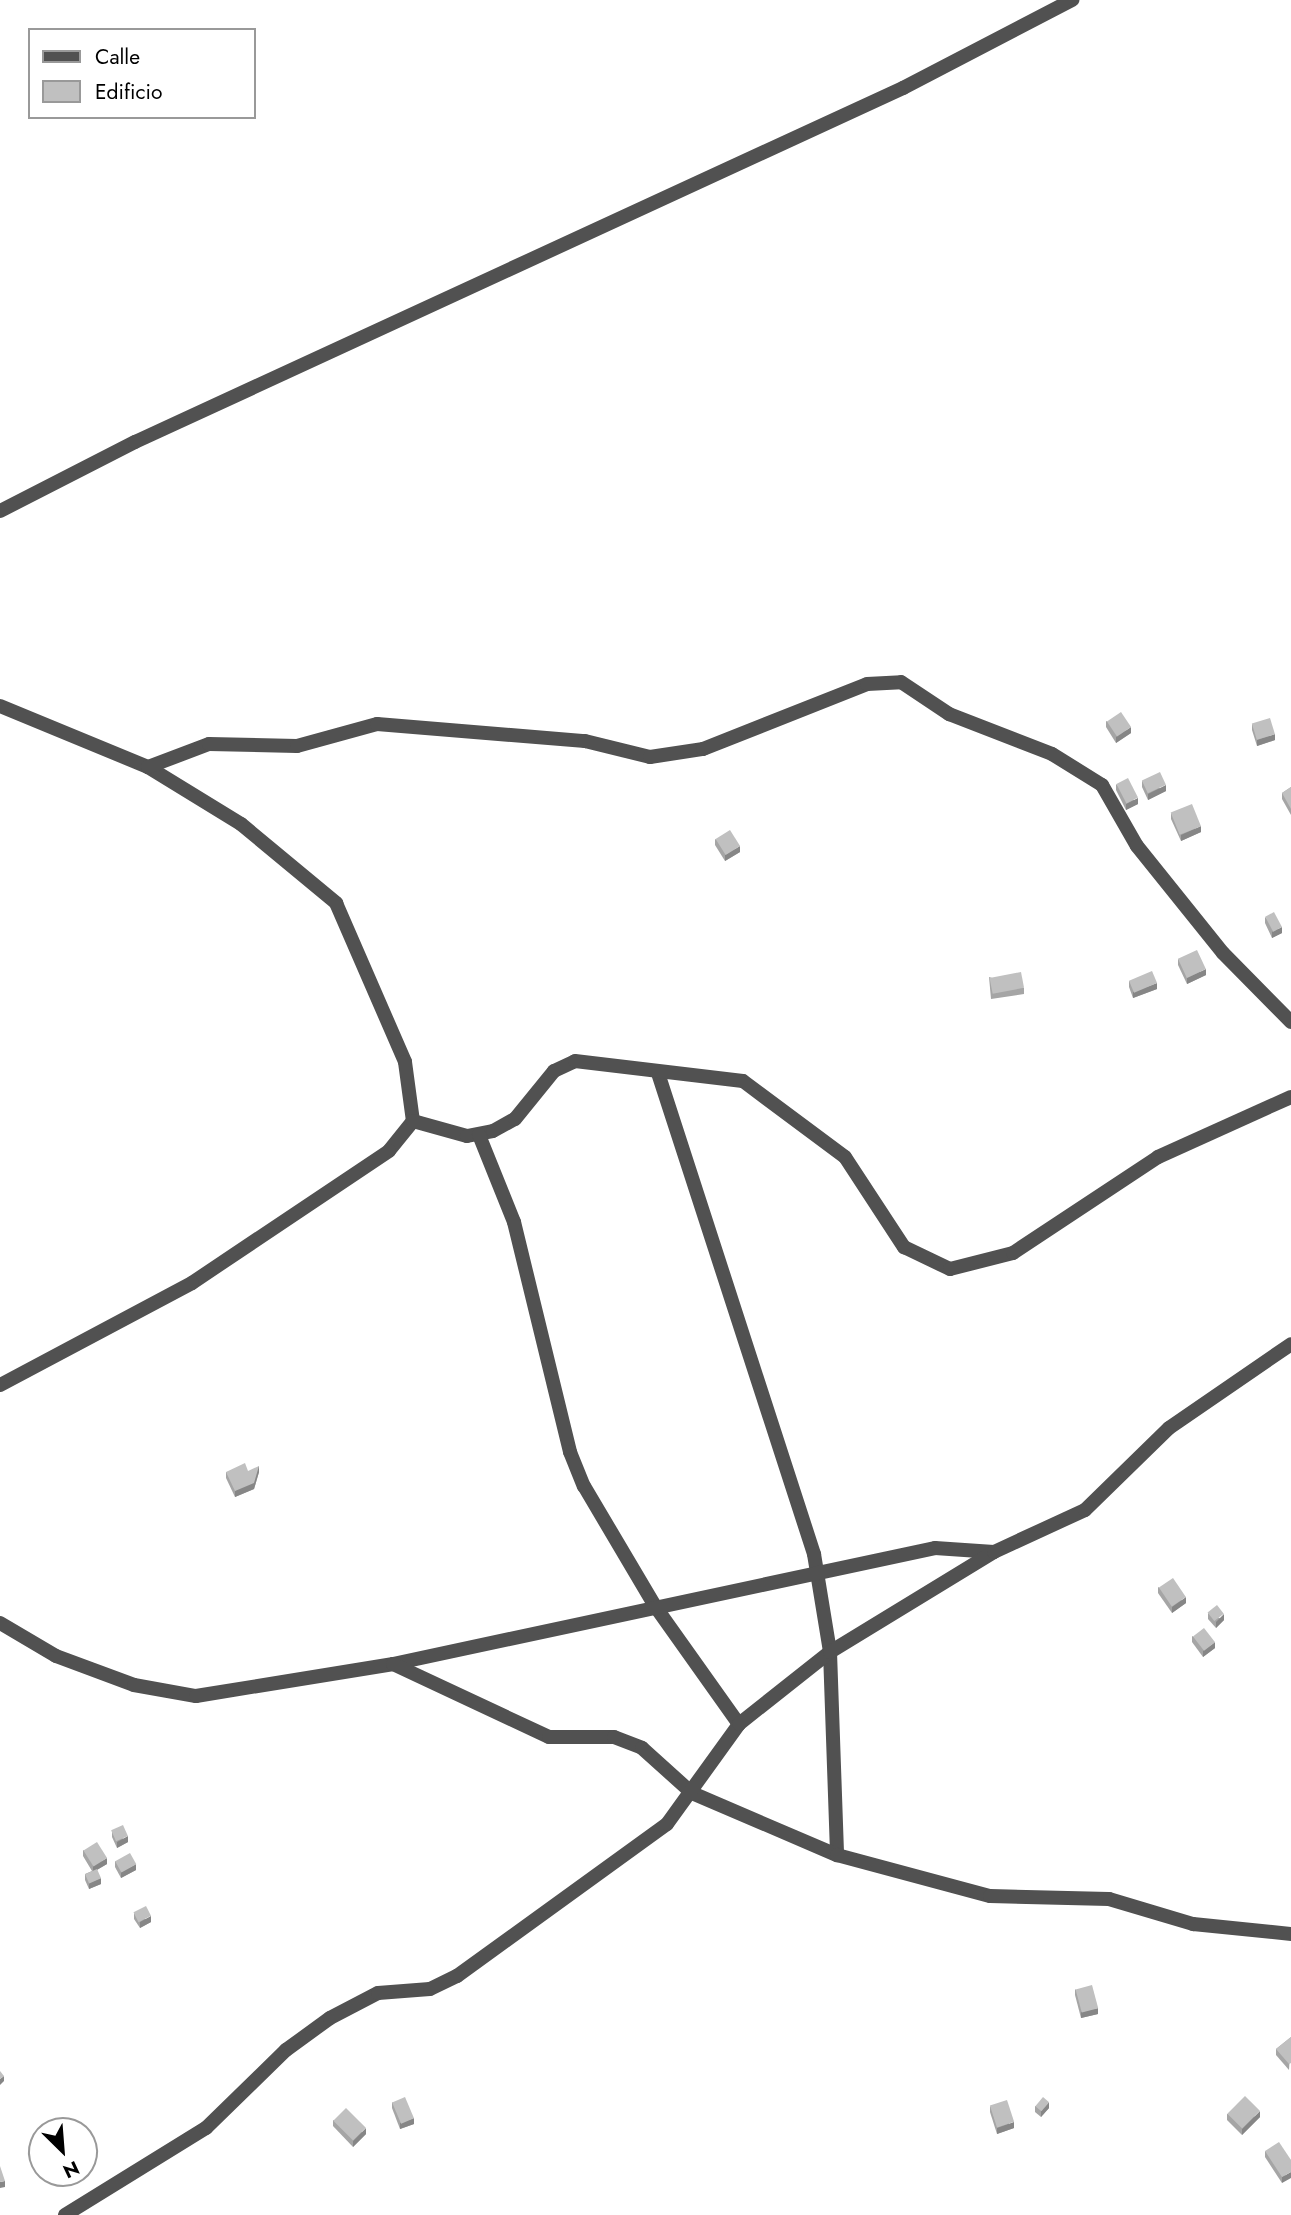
<!DOCTYPE html>
<html>
<head>
<meta charset="utf-8">
<style>
  body { margin:0 }
  #map { position:relative; width:1291px; height:2215px; overflow:hidden; background:#fff; font-family:Jost,sans-serif }
  div>[style] { position:absolute }
  .street>* { height:14px; margin:-7px; padding:0 7px; transform-origin:7px; border-radius:7px; background:#515151 }
  .wall>* { inset:0; background:#a5a5a5 }
  .shaded-wall>* { inset:0; background:#868686 }
  .building>* { inset:0; background:#c0c0c0; transform-origin:0 0 }
  span { translate:-50% -50%; white-space:nowrap; text-align:center; line-height:1.15; -webkit-text-stroke:6px #fff; paint-order:stroke }
  .legend { position:absolute; left:28px; top:28px; width:228px; height:91px; box-sizing:border-box; background:#fff; border:2px solid #999; margin:0; padding:9px 12px; list-style:none; font-size:21px; color:#000 }
  .legend li { display:flex; align-items:center; gap:14px; height:35px }
  .legend b { width:35px; border:2px solid #999 }
  .north { position:absolute; left:28px; top:2117px; width:70px; height:70px; box-sizing:border-box; background:#fff; border:2px solid #999; border-radius:50%; rotate:155deg; font-size:19px; font-weight:700; line-height:28px; text-align:center; color:#000 }
  .north::after { content:''; display:block; margin:auto; width:24px; height:32px; background:#000; clip-path:polygon(50% 0,100% 100%,50% 72%,0 100%) }
</style>
</head>
<body>
<div id="map">
  <div class="street">
    <div style="left:0;top:511px;width:152px;rotate:-27.1deg"></div>
    <div style="left:135px;top:442px;width:846px;rotate:-24.75deg"></div>
    <div style="left:903px;top:88px;width:191px;rotate:-27.5deg"></div>
    <div style="left:0;top:706px;width:160px;rotate:22.4deg"></div>
    <div style="left:148px;top:767px;width:109px;rotate:31.5deg"></div>
    <div style="left:241px;top:824px;width:124px;rotate:39.7deg"></div>
    <div style="left:336px;top:903px;width:173px;rotate:66.5deg"></div>
    <div style="left:405px;top:1062px;width:60px;rotate:82.3deg"></div>
    <div style="left:413px;top:1121px;width:38px;rotate:129deg"></div>
    <div style="left:389px;top:1151px;width:237px;rotate:146.2deg"></div>
    <div style="left:192px;top:1283px;width:217px;rotate:152deg"></div>
    <div style="left:148px;top:767px;width:65px;rotate:-20.7deg"></div>
    <div style="left:209px;top:744px;width:88px;rotate:1.3deg"></div>
    <div style="left:297px;top:746px;width:83px;rotate:-15.4deg"></div>
    <div style="left:377px;top:724px;width:209px;rotate:4.7deg"></div>
    <div style="left:585px;top:741px;width:67px;rotate:13.8deg"></div>
    <div style="left:650px;top:757px;width:54px;rotate:-8.6deg"></div>
    <div style="left:703px;top:749px;width:176px;rotate:-21.6deg"></div>
    <div style="left:867px;top:684px;width:34px;rotate:-3deg"></div>
    <div style="left:901px;top:682px;width:58px;rotate:33.7deg"></div>
    <div style="left:949px;top:714px;width:110px;rotate:21.2deg"></div>
    <div style="left:1052px;top:754px;width:59px;rotate:31.8deg"></div>
    <div style="left:1102px;top:785px;width:70px;rotate:60.2deg"></div>
    <div style="left:1137px;top:846px;width:137px;rotate:51.2deg"></div>
    <div style="left:1223px;top:953px;width:97px;rotate:45.4deg"></div>
    <div style="left:658px;top:1073px;width:506px;rotate:72.03deg"></div>
    <div style="left:814px;top:1554px;width:99px;rotate:80.7deg"></div>
    <div style="left:830px;top:1652px;width:203px;rotate:88deg"></div>
    <div style="left:413px;top:1121px;width:56px;rotate:15.5deg"></div>
    <div style="left:467px;top:1136px;width:26px;rotate:-11deg"></div>
    <div style="left:493px;top:1131px;width:25px;rotate:-29deg"></div>
    <div style="left:515px;top:1119px;width:62px;rotate:-50.9deg"></div>
    <div style="left:554px;top:1071px;width:23px;rotate:-25deg"></div>
    <div style="left:575px;top:1061px;width:169px;rotate:6.8deg"></div>
    <div style="left:743px;top:1081px;width:127px;rotate:36.7deg"></div>
    <div style="left:845px;top:1157px;width:108px;rotate:56.8deg"></div>
    <div style="left:904px;top:1247px;width:51px;rotate:25.6deg"></div>
    <div style="left:950px;top:1269px;width:65px;rotate:-14.3deg"></div>
    <div style="left:1013px;top:1253px;width:174px;rotate:-33.5deg"></div>
    <div style="left:1158px;top:1157px;width:146px;rotate:-24.3deg"></div>
    <div style="left:479px;top:1135px;width:94px;rotate:68.1deg"></div>
    <div style="left:514px;top:1222px;width:237px;rotate:76.3deg"></div>
    <div style="left:570px;top:1452px;width:37px;rotate:68deg"></div>
    <div style="left:584px;top:1486px;width:139px;rotate:59.4deg"></div>
    <div style="left:655px;top:1606px;width:145px;rotate:54.6deg"></div>
    <div style="left:0;top:1623px;width:65px;rotate:30.5deg"></div>
    <div style="left:56px;top:1656px;width:83px;rotate:20.4deg"></div>
    <div style="left:134px;top:1685px;width:63px;rotate:10.1deg"></div>
    <div style="left:196px;top:1696px;width:200px;rotate:-9.2deg"></div>
    <div style="left:393px;top:1664px;width:554px;rotate:-12.08deg"></div>
    <div style="left:935px;top:1548px;width:59px;rotate:3.9deg"></div>
    <div style="left:393px;top:1664px;width:172px;rotate:25.1deg"></div>
    <div style="left:549px;top:1737px;width:65px"></div>
    <div style="left:614px;top:1737px;width:30px;rotate:21deg"></div>
    <div style="left:642px;top:1748px;width:67px;rotate:42deg"></div>
    <div style="left:692px;top:1793px;width:158px;rotate:23.2deg"></div>
    <div style="left:837px;top:1855px;width:158px;rotate:15deg"></div>
    <div style="left:990px;top:1896px;width:119px;rotate:1.4deg"></div>
    <div style="left:1109px;top:1899px;width:88px;rotate:16.6deg"></div>
    <div style="left:1193px;top:1924px;width:99px;rotate:5.8deg"></div>
    <div style="left:65px;top:2215px;width:166px;rotate:-31.7deg"></div>
    <div style="left:206px;top:2128px;width:112px;rotate:-44.3deg"></div>
    <div style="left:286px;top:2050px;width:54px;rotate:-36deg"></div>
    <div style="left:330px;top:2018px;width:54px;rotate:-27.5deg"></div>
    <div style="left:378px;top:1993px;width:52px;rotate:-4.4deg"></div>
    <div style="left:430px;top:1989px;width:30px;rotate:-26deg"></div>
    <div style="left:457px;top:1976px;width:259px;rotate:-35.9deg"></div>
    <div style="left:667px;top:1824px;width:123px;rotate:-54.2deg"></div>
    <div style="left:739px;top:1724px;width:116px;rotate:-38.4deg"></div>
    <div style="left:830px;top:1652px;width:192px;rotate:-31.4deg"></div>
    <div style="left:994px;top:1552px;width:100px;rotate:-24.8deg"></div>
    <div style="left:1085px;top:1510px;width:117px;rotate:-44.3deg"></div>
    <div style="left:1169px;top:1428px;width:148px;rotate:-34.5deg"></div>
  </div>
  <div class="wall">
    <div style="clip-path:polygon(1106px 721px,1131px 733px,1116px 743px,1106px 727px)"></div>
    <div style="clip-path:polygon(1252px 724px,1275px 740px,1257px 746px,1252px 730px)"></div>
    <div style="clip-path:polygon(1142px 781px,1166px 791px,1148px 800px,1142px 787px)"></div>
    <div style="clip-path:polygon(1116px 784px,1138px 804px,1126px 810px,1116px 790px)"></div>
    <div style="clip-path:polygon(1291px 787px,1291px 815px,1282px 799px,1282px 793px)"></div>
    <div style="clip-path:polygon(1171px 813px,1201px 832px,1181px 841px,1171px 819px)"></div>
    <div style="clip-path:polygon(715px 839px,740px 852px,725px 861px,715px 845px)"></div>
    <div style="clip-path:polygon(1265px 917px,1282px 933px,1272px 938px,1265px 923px)"></div>
    <div style="clip-path:polygon(1178px 959px,1206px 975px,1187px 984px,1178px 965px)"></div>
    <div style="clip-path:polygon(989px 977px,1024px 988px,1024px 994px,991px 999px)"></div>
    <div style="clip-path:polygon(1129px 981px,1157px 989px,1133px 998px,1129px 987px)"></div>
    <div style="clip-path:polygon(248px 1471px,259px 1472px,254px 1489px,235px 1497px,226px 1478px,226px 1472px)"></div>
    <div style="clip-path:polygon(1158px 1587px,1186px 1603px,1172px 1613px,1158px 1593px)"></div>
    <div style="clip-path:polygon(1208px 1613px,1224px 1620px,1216px 1628px,1208px 1619px)"></div>
    <div style="clip-path:polygon(1192px 1636px,1215px 1648px,1203px 1657px,1192px 1642px)"></div>
    <div style="clip-path:polygon(112px 1831px,128px 1842px,117px 1848px,112px 1837px)"></div>
    <div style="clip-path:polygon(83px 1850px,107px 1864px,97px 1870px,101px 1884px,89px 1889px,85px 1880px,85px 1874px,92px 1871px,83px 1856px)"></div>
    <div style="clip-path:polygon(115px 1861px,136px 1870px,121px 1878px,115px 1867px)"></div>
    <div style="clip-path:polygon(134px 1913px,151px 1922px,140px 1928px,134px 1919px)"></div>
    <div style="clip-path:polygon(1075px 1989px,1098px 2014px,1081px 2018px,1075px 1995px)"></div>
    <div style="clip-path:polygon(1291px 2037px,1289px 2070px,1276px 2055px,1276px 2049px)"></div>
    <div style="clip-path:polygon(392px 2102px,414px 2124px,400px 2129px,392px 2108px)"></div>
    <div style="clip-path:polygon(990px 2106px,1014px 2128px,997px 2134px,990px 2112px)"></div>
    <div style="clip-path:polygon(1035px 2106px,1049px 2108px,1041px 2117px,1035px 2112px)"></div>
    <div style="clip-path:polygon(1227px 2114px,1260px 2117px,1242px 2135px,1227px 2120px)"></div>
    <div style="clip-path:polygon(333px 2120px,366px 2134px,353px 2147px,333px 2126px)"></div>
    <div style="clip-path:polygon(1265px 2151px,1291px 2160px,1282px 2183px,1265px 2157px)"></div>
  </div>
  <div class="shaded-wall">
    <div style="clip-path:polygon(1131px 727px,1131px 733px,1116px 743px,1116px 737px)"></div>
    <div style="clip-path:polygon(1275px 734px,1275px 740px,1257px 746px,1257px 740px)"></div>
    <div style="clip-path:polygon(1166px 785px,1166px 791px,1148px 800px,1148px 794px)"></div>
    <div style="clip-path:polygon(1138px 798px,1138px 804px,1126px 810px,1126px 804px)"></div>
    <div style="clip-path:polygon(1201px 826px,1201px 832px,1181px 841px,1181px 835px)"></div>
    <div style="clip-path:polygon(740px 846px,740px 852px,725px 861px,725px 855px)"></div>
    <div style="clip-path:polygon(1282px 927px,1282px 933px,1272px 938px,1272px 932px)"></div>
    <div style="clip-path:polygon(1206px 969px,1206px 975px,1187px 984px,1187px 978px)"></div>
    <div style="clip-path:polygon(1157px 983px,1157px 989px,1133px 998px,1133px 992px)"></div>
    <div style="clip-path:polygon(259px 1466px,259px 1472px,254px 1489px,235px 1497px,235px 1491px)"></div>
    <div style="clip-path:polygon(1186px 1597px,1186px 1603px,1172px 1613px,1172px 1607px)"></div>
    <div style="clip-path:polygon(1224px 1614px,1224px 1620px,1216px 1628px,1216px 1622px)"></div>
    <div style="clip-path:polygon(1215px 1642px,1215px 1648px,1203px 1657px,1203px 1651px)"></div>
    <div style="clip-path:polygon(128px 1836px,128px 1842px,117px 1848px,117px 1842px)"></div>
    <div style="clip-path:polygon(107px 1858px,107px 1864px,93px 1872px,93px 1866px)"></div>
    <div style="clip-path:polygon(136px 1864px,136px 1870px,121px 1878px,121px 1872px)"></div>
    <div style="clip-path:polygon(101px 1878px,101px 1884px,89px 1889px,89px 1883px)"></div>
    <div style="clip-path:polygon(151px 1916px,151px 1922px,140px 1928px,140px 1922px)"></div>
    <div style="clip-path:polygon(1098px 2008px,1098px 2014px,1081px 2018px,1081px 2012px)"></div>
    <div style="clip-path:polygon(4px 2076px,4px 2081px,0 2085px,0 2079px)"></div>
    <div style="clip-path:polygon(1049px 2102px,1049px 2108px,1041px 2117px,1041px 2111px)"></div>
    <div style="clip-path:polygon(1260px 2111px,1260px 2117px,1242px 2135px,1242px 2129px)"></div>
    <div style="clip-path:polygon(414px 2118px,414px 2124px,400px 2129px,400px 2123px)"></div>
    <div style="clip-path:polygon(1014px 2122px,1014px 2128px,997px 2134px,997px 2128px)"></div>
    <div style="clip-path:polygon(366px 2128px,366px 2134px,353px 2147px,353px 2141px)"></div>
    <div style="clip-path:polygon(1291px 2172px,1291px 2178px,1282px 2183px,1282px 2177px)"></div>
    <div style="clip-path:polygon(5px 2181px,5px 2187px,0 2188px,0 2182px)"></div>
  </div>
  <div class="building">
    <div style="left:1121px;top:712px;width:18px;height:17px;rotate:56deg"></div>
    <div style="left:1270px;top:718px;width:17px;height:19px;rotate:73deg"></div>
    <div style="left:1160px;top:772px;width:14px;height:20px;rotate:65deg"></div>
    <div style="left:1128px;top:778px;width:22px;height:13px;rotate:63deg"></div>
    <div style="clip-path:polygon(1291px 787px,1291px 809px,1282px 793px)"></div>
    <div style="left:1192px;top:804px;width:24px;height:23px;rotate:68deg"></div>
    <div style="left:730px;top:830px;width:19px;height:17px;rotate:58deg"></div>
    <div style="left:1274px;top:912px;width:17px;height:10px;rotate:62deg"></div>
    <div style="left:1197px;top:950px;width:21px;height:21px;rotate:65deg"></div>
    <div style="left:1152px;top:971px;width:13px;height:25px;rotate:67deg"></div>
    <div style="left:1021px;top:972px;width:16px;height:32px;rotate:79deg"></div>
    <div style="clip-path:polygon(245px 1463px,248px 1471px,259px 1466px,254px 1483px,235px 1491px,226px 1472px)"></div>
    <div style="left:1173px;top:1578px;width:23px;height:17px;rotate:56deg"></div>
    <div style="left:1217px;top:1605px;width:11px;height:12px;rotate:52deg"></div>
    <div style="left:1204px;top:1628px;width:18px;height:14px;rotate:52deg"></div>
    <div style="left:123px;top:1825px;width:12px;height:13px;rotate:66deg"></div>
    <div style="left:97px;top:1842px;width:19px;height:16px;rotate:58deg"></div>
    <div style="left:130px;top:1853px;width:13px;height:17px;rotate:61deg"></div>
    <div style="left:97px;top:1869px;width:10px;height:13px;rotate:66deg"></div>
    <div style="left:146px;top:1906px;width:11px;height:14px;rotate:63deg"></div>
    <div style="left:1092px;top:1985px;width:24px;height:17px;rotate:75deg"></div>
    <div style="clip-path:polygon(1291px 2037px,1291px 2063px,1289px 2064px,1276px 2049px)"></div>
    <div style="clip-path:polygon(0 2071px,4px 2076px,0 2079px)"></div>
    <div style="left:1245px;top:2096px;width:21px;height:25px;rotate:45deg"></div>
    <div style="left:405px;top:2097px;width:23px;height:14px;rotate:67deg"></div>
    <div style="left:1043px;top:2097px;width:8px;height:12px;rotate:40deg"></div>
    <div style="left:1007px;top:2100px;width:23px;height:18px;rotate:72deg"></div>
    <div style="left:346px;top:2108px;width:28px;height:18px;rotate:45deg"></div>
    <div style="clip-path:polygon(1279px 2142px,1291px 2160px,1291px 2172px,1282px 2177px,1265px 2151px)"></div>
    <div style="clip-path:polygon(0 2166px,5px 2181px,0 2182px)"></div>
  </div>
  <ul class="legend">
  <li><b style="height:9px;background:#515151"></b>Calle</li>
  <li><b style="height:19px;background:#c0c0c0"></b>Edificio</li>
  </ul>
  <div class="north">N</div>
</div>
</body>
</html>
